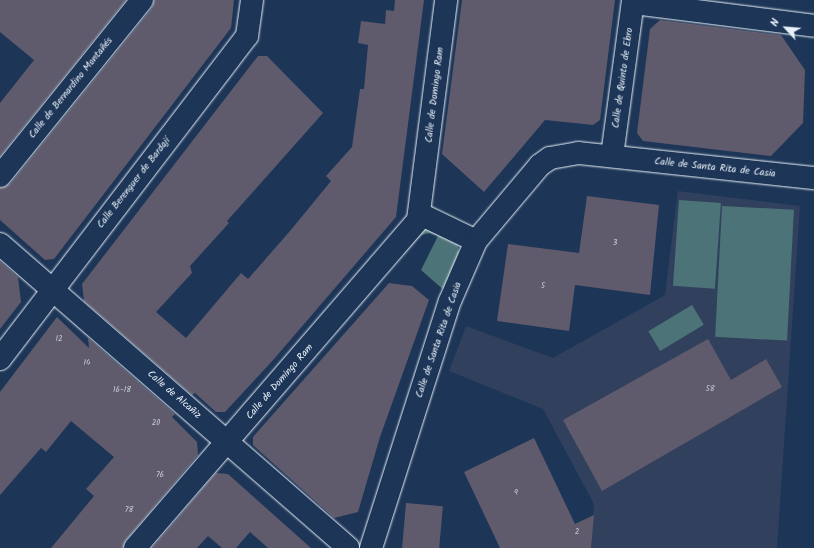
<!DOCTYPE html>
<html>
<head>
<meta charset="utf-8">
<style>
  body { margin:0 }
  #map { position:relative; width:814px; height:548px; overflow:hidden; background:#1d3557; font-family:Kalam,sans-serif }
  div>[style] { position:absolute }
  .built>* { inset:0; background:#31405d }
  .green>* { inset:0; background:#4c7478; transform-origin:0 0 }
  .building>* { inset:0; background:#5f5b6c; transform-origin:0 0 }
  .roads { filter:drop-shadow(0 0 1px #e8f1f8) drop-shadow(0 0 1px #e8f1f8) }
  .street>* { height:22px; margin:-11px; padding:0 11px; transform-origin:11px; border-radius:11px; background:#1d3557 }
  span { translate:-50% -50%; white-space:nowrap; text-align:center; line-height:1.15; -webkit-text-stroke:3.5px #1d3557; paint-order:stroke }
  .number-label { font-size:8px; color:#c6ccd5 }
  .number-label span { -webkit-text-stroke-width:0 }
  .street-label { font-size:10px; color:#e8f1f8 }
  .north { position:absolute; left:766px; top:8px; width:40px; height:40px; -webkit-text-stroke:3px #1d3557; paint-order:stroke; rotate:296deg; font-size:11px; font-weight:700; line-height:16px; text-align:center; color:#e8f1f8 }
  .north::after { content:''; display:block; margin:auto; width:14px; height:18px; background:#e8f1f8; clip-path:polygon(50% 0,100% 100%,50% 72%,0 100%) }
</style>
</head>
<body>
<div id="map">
  <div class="built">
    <div style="clip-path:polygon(678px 191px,800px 206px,777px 548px,591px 548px,594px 504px,543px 409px,449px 371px,466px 326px,553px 358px,665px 295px)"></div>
  </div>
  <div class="green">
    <div style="left:679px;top:200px;width:42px;height:86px;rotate:4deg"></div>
    <div style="left:722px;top:206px;width:72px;height:131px;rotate:3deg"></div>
    <div style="clip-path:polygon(426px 228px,458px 244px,459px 256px,446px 292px,421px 270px,438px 236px,430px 233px,421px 235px,403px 255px,399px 252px)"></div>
    <div style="left:692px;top:305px;width:23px;height:51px;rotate:59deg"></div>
  </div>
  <div class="building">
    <div style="clip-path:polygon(0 0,126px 0,0 156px,0 103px,34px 60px,0 32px)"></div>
    <div style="clip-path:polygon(154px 0,234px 0,231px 28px,54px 259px,45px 260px,0 220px,0 188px,10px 184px,152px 8px)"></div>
    <div style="clip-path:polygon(395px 0,424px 0,396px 217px,274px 359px,225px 412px,216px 412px,195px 393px,192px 395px,84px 301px,82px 284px,258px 56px,267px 56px,323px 113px,227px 221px,229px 223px,190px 266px,192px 273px,156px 312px,186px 338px,241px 273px,248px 279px,290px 231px,331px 181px,326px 176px,352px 147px,360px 89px,364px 89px,368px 45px,358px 43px,361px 21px,385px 24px,386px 10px,394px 11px)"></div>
    <div style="clip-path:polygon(462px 0,615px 0,600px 120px,593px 125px,545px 120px,484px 192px,442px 154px)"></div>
    <div style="clip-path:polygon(660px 20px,781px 35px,805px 70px,803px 123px,771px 156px,643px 141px,637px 133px,650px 29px)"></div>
    <div style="clip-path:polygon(587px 196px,659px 205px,650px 295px,575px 285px,569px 331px,497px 321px,508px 244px,579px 253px)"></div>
    <div style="clip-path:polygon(0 261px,18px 277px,21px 302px,0 329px)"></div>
    <div style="clip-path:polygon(389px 283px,412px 286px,429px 300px,380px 437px,358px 512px,334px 518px,253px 445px,253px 437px)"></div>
    <div style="clip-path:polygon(57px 317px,89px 348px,88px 338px,175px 414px,172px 417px,197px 442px,198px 455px,126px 540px,123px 548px,51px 548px,94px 496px,86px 489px,114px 457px,71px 421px,46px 452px,41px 448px,0 495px,0 392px)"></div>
    <div style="clip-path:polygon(708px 339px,731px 380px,766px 359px,782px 387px,602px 491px,563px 420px)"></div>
    <div style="clip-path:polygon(534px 438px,575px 524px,594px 515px,591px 548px,500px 548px,464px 472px)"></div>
    <div style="clip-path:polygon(216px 473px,228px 474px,311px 548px,268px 548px,250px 532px,236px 548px,222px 548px,208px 536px,197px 548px,152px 548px)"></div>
    <div style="left:406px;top:503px;width:37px;height:45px;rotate:5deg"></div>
  </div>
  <div class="roads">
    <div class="street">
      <div style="left:633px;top:3px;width:182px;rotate:7.2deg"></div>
      <div style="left:612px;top:156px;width:157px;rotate:-82.3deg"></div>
      <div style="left:0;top:176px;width:226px;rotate:-51.1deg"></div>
      <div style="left:420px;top:214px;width:62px;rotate:25.7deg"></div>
      <div style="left:0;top:244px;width:462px;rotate:41.1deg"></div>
      <div style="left:0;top:359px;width:407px;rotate:-52.6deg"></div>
      <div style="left:247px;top:36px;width:36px;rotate:-82deg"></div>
      <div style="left:135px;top:548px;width:433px;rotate:-49.2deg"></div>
      <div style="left:418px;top:220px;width:222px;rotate:-82.7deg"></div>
      <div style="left:371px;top:548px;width:259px;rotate:-72.3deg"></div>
      <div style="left:450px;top:301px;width:65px;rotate:-66.6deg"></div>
      <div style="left:476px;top:241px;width:99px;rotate:-49.9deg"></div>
      <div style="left:540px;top:165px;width:12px;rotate:-35deg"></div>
      <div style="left:550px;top:158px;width:29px;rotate:-10deg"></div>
      <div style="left:579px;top:153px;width:236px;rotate:6.1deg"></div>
    </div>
  </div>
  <div class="number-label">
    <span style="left:615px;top:243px">3</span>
    <span style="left:543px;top:286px">5</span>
    <span style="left:59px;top:339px">12</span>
    <span style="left:87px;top:363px">14</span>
    <span style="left:710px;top:389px">58</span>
    <span style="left:122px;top:390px">16-18</span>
    <span style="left:156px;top:423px">20</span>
    <span style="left:160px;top:475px">76</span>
    <span style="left:516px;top:493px">9</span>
    <span style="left:129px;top:510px">78</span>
    <span style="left:577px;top:532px">2</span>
  </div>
  <div class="street-label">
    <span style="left:623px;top:78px;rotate:-82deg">Calle de Quinto de Ebro</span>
    <span style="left:71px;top:88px;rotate:-51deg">Calle de Bernardino Montañés</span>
    <span style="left:435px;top:95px;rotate:-83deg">Calle de Domingo Ram</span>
    <span style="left:715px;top:168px;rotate:6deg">Calle de Santa Rita de Casia</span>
    <span style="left:134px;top:183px;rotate:-52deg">Calle Berenguer de Bardají</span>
    <span style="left:439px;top:340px;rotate:-71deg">Calle de Santa Rita de Casia</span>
    <span style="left:280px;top:382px;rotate:-49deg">Calle de Domingo Ram</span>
    <span style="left:174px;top:395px;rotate:41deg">Calle de Alcañiz</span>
  </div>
  <div class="north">N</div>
</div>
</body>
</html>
